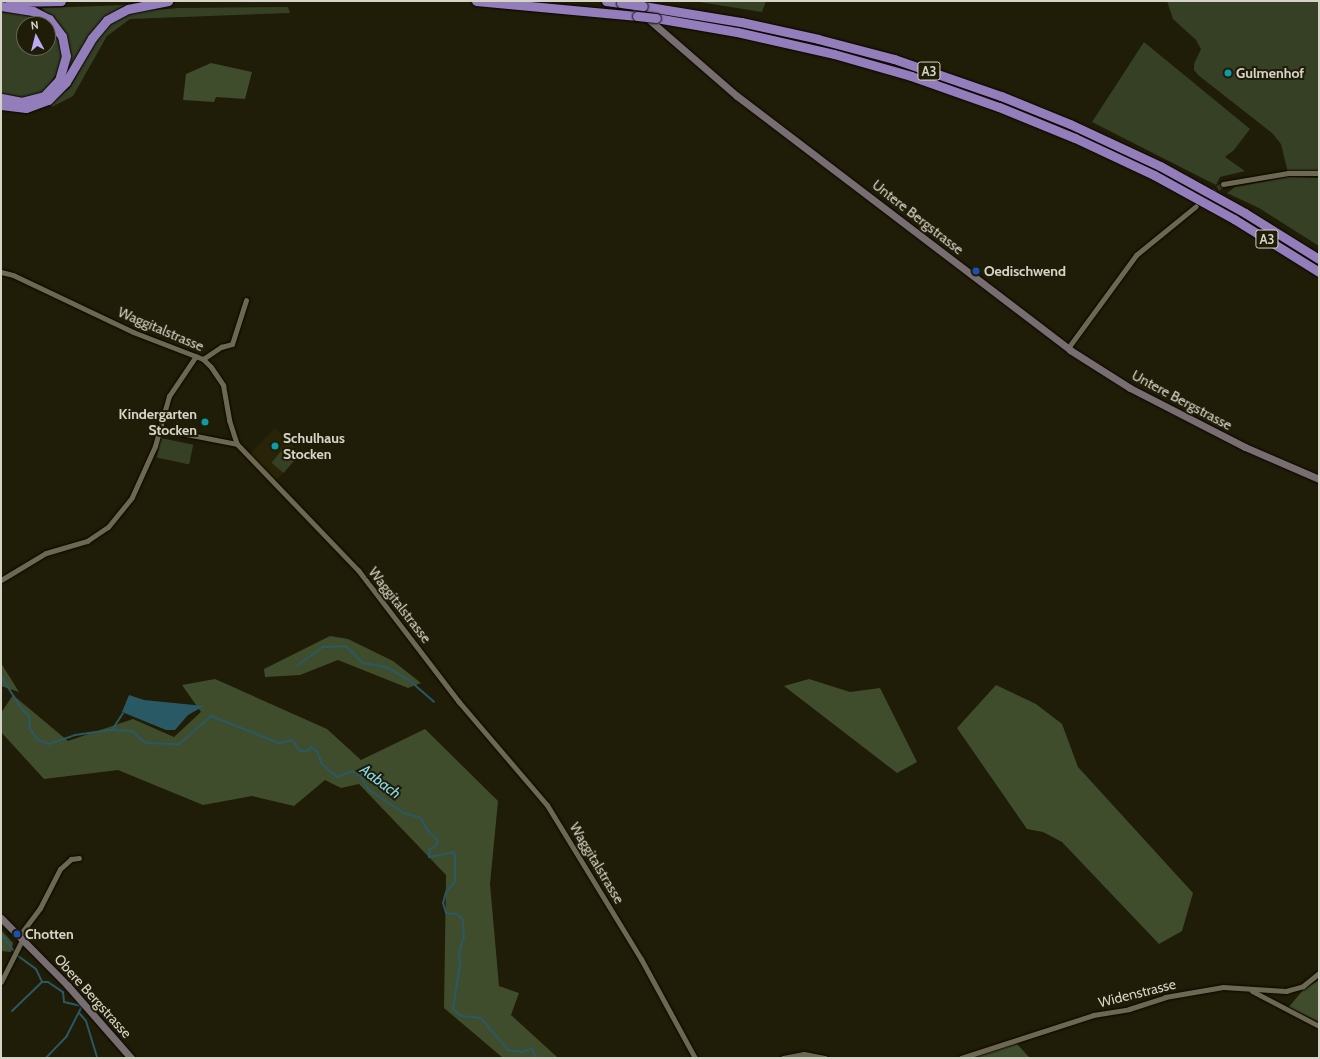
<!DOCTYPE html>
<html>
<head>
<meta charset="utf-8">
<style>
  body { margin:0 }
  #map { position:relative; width:1320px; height:1059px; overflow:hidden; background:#1f1c07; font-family:Cabin,sans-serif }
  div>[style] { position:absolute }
  .built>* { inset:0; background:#292407; transform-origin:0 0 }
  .green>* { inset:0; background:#354025; transform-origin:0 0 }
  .forest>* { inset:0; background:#404d2c }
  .water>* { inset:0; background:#295965 }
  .stream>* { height:2px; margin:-1px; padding:0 1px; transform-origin:1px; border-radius:1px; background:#295965 }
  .street-tunnel>* { height:5px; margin-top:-2.5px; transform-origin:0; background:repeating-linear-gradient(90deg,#3a3824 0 5px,transparent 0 7.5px) }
  .roads { filter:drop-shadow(0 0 1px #090600) drop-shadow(0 0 1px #090600) }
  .street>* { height:5px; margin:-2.5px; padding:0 2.5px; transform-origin:2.5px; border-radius:2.5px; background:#6c6851 }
  .secondary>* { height:7px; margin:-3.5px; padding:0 3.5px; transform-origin:3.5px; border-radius:3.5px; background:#786e71 }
  .highway>* { height:9px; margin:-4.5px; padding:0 4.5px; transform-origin:4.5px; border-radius:4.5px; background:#947dbb }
  .bridges { filter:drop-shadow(0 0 1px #090600) drop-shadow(0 0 1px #090600) }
  .highway-bridge>* { height:9px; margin:-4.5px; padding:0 4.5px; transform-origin:4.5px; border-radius:4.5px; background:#947dbb }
  .dots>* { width:11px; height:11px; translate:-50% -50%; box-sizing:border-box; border:2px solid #1f1c07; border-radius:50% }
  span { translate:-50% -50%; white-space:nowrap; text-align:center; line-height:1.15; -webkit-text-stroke:4px #1f1c07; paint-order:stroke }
  .shield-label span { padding:1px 3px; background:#1f1c07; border:1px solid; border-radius:3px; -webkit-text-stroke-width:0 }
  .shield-label { font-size:13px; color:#d6d4c7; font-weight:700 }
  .poi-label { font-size:14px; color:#d6d4c7; font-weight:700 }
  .left { translate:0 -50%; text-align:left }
  .right { translate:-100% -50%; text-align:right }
  .street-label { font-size:14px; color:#d6d4c7 }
  .water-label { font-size:15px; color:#86d9ee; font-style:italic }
  .frame { position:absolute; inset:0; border:2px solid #d6d4c7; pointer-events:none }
  .north { position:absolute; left:16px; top:16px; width:40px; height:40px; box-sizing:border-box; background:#1f1c07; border:1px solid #686654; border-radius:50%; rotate:353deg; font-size:11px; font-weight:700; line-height:16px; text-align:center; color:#d6d4c7 }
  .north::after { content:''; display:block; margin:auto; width:14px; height:18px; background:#bbaaf6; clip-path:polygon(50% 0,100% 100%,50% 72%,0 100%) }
</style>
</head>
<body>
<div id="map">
  <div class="built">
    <div style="left:275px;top:428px;width:37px;height:37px;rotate:44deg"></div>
  </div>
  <div class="green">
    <div style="clip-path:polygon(693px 1px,766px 1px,762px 12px)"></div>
    <div style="clip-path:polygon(1167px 1px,1319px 1px,1319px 173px,1288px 173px,1281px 144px,1272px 133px,1198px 75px,1194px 70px,1194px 64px,1201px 49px,1196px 40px,1173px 19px)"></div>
    <div style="clip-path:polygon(125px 5px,118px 9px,61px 84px,67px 70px,69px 51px,42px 8px)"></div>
    <div style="clip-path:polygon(288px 7px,290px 13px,130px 19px,107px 36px,73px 96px,52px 107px,51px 103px,70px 88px,100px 34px,120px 16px,131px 12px,179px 8px)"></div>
    <div style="clip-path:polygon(1px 12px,20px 13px,47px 24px,24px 24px,24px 48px,48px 48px,48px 25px,57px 37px,62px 58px,59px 71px,44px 91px,34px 96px,22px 98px,1px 94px)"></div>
    <div style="clip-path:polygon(1144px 42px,1250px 129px,1234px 150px,1225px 157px,1245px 171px,1220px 177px,1216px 185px,1092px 122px)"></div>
    <div style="clip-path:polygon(1289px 177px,1319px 178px,1319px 246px,1259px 208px,1227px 193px,1235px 187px)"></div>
    <div style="left:161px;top:438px;width:33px;height:20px;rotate:12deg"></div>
    <div style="left:283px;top:449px;width:16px;height:18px;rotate:40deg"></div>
  </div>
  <div class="forest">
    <div style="clip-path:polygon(211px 63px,252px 72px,245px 99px,216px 97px,214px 102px,183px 100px,186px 74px)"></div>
    <div style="clip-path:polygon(330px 636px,348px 639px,393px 661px,421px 683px,408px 688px,338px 660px,300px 675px,265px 677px,264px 669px)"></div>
    <div style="clip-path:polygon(1px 663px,19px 692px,1px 686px)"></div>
    <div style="clip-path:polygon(215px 679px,327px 729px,361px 760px,425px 729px,498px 801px,490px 884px,499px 986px,519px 993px,511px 1015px,557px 1057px,585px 1058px,503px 1058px,444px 1008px,446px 875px,359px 784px,341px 788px,325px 780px,294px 806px,252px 796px,203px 805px,118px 770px,44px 779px,1px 732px,1px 713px,13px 695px,68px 741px,133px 719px,174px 737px,201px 712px,182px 685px)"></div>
    <div style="clip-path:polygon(809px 679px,850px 692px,880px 688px,917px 762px,897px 773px,784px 686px)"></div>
    <div style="clip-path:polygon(996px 685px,1036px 704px,1062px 724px,1078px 767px,1193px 893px,1182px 931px,1159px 944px,1062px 842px,1043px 832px,1027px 829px,957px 728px)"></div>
    <div style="clip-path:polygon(1px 930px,13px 943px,11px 952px,1px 951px)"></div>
    <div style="clip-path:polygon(1319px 980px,1319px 1022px,1289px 1007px,1303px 990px)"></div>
    <div style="clip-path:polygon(1015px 1042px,1030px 1058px,972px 1058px)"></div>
  </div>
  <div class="water">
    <div style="clip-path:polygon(129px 695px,144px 700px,204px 706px,188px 715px,175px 730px,166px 730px,122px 712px)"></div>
  </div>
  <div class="stream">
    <div style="left:298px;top:665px;width:31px;rotate:-36deg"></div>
    <div style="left:323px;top:647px;width:23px;rotate:-2deg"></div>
    <div style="left:346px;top:646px;width:24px;rotate:45deg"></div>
    <div style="left:363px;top:663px;width:23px;rotate:10deg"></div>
    <div style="left:386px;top:667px;width:26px;rotate:29deg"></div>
    <div style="left:409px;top:680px;width:33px;rotate:41deg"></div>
    <div style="left:1px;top:676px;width:38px;rotate:58deg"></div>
    <div style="left:21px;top:708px;width:11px;rotate:45deg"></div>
    <div style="left:29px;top:716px;width:13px;rotate:86deg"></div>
    <div style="left:30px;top:729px;width:14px;rotate:54deg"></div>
    <div style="left:38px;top:740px;width:12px;rotate:20deg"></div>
    <div style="left:49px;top:744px;width:28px;rotate:-19deg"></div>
    <div style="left:75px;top:735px;width:37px;rotate:-8deg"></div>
    <div style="left:112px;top:730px;width:20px;rotate:3deg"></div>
    <div style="left:132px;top:731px;width:18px;rotate:41deg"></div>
    <div style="left:146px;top:743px;width:33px;rotate:2deg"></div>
    <div style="left:179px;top:744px;width:43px;rotate:-41.2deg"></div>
    <div style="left:211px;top:716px;width:73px;rotate:21.7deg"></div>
    <div style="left:279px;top:743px;width:13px;rotate:-13deg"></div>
    <div style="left:292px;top:740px;width:14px;rotate:54deg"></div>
    <div style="left:300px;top:751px;width:7px"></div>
    <div style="left:307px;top:751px;width:6px;rotate:-45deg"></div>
    <div style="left:311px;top:747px;width:7px;rotate:34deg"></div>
    <div style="left:317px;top:751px;width:14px;rotate:69deg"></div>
    <div style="left:322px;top:764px;width:20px;rotate:41deg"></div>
    <div style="left:337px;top:777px;width:16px;rotate:-22deg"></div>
    <div style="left:352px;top:771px;width:11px;rotate:34deg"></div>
    <div style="left:361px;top:777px;width:15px;rotate:58deg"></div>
    <div style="left:369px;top:790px;width:42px;rotate:33.3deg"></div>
    <div style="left:404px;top:813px;width:18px;rotate:16deg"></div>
    <div style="left:421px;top:818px;width:15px;rotate:62deg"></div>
    <div style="left:428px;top:831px;width:13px;rotate:42deg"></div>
    <div style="left:438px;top:840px;width:6px;rotate:108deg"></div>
    <div style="left:436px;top:846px;width:8px;rotate:150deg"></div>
    <div style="left:429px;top:850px;width:7px;rotate:90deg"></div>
    <div style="left:429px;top:857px;width:25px;rotate:-11deg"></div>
    <div style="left:454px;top:852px;width:4px;rotate:76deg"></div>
    <div style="left:455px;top:856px;width:26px;rotate:90deg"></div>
    <div style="left:455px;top:882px;width:13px;rotate:132deg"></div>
    <div style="left:446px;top:892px;width:11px;rotate:105deg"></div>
    <div style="left:443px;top:903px;width:10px;rotate:73deg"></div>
    <div style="left:446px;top:913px;width:11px;rotate:5deg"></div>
    <div style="left:457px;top:914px;width:8px;rotate:45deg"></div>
    <div style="left:463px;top:920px;width:17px;rotate:87deg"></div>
    <div style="left:464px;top:937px;width:16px;rotate:108deg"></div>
    <div style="left:459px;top:952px;width:12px;rotate:85deg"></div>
    <div style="left:460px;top:964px;width:46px;rotate:98.8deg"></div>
    <div style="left:453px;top:1009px;width:11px;rotate:41deg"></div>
    <div style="left:461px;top:1016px;width:20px;rotate:6deg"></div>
    <div style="left:481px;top:1018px;width:42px;rotate:49.8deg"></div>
    <div style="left:508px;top:1050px;width:14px;rotate:8deg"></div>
    <div style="left:522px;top:1052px;width:10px;rotate:-17deg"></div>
    <div style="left:532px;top:1049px;width:10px;rotate:66deg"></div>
    <div style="left:112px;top:730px;width:20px;rotate:-57deg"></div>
    <div style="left:1px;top:934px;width:21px;rotate:53deg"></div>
    <div style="left:18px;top:956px;width:22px;rotate:36deg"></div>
    <div style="left:36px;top:969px;width:14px;rotate:65deg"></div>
    <div style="left:42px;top:982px;width:6px"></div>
    <div style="left:48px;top:982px;width:18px;rotate:34deg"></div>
    <div style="left:63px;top:992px;width:10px;rotate:84deg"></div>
    <div style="left:64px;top:1002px;width:18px;rotate:13deg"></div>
    <div style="left:82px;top:1006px;width:34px;rotate:117deg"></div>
    <div style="left:67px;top:1036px;width:30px;rotate:134deg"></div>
    <div style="left:12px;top:1011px;width:42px;rotate:-44deg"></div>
    <div style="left:80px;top:1014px;width:9px;rotate:49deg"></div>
    <div style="left:86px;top:1021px;width:39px;rotate:73deg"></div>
  </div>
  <div class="street-tunnel">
    <div style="left:1200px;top:202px;width:29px;rotate:-38deg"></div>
  </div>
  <div class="roads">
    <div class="street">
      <div style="left:1223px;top:184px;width:66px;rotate:-9.6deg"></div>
      <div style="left:1288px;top:173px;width:31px"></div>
      <div style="left:1px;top:272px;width:12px;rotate:14deg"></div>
      <div style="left:13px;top:275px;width:133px;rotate:25.4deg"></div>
      <div style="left:133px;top:332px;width:75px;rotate:21.1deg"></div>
      <div style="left:203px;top:359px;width:11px;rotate:45deg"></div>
      <div style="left:211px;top:367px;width:22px;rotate:56deg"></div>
      <div style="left:223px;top:385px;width:36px;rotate:80deg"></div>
      <div style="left:229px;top:420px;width:25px;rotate:72deg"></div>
      <div style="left:237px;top:444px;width:175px;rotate:46.2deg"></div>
      <div style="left:358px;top:570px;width:166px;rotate:52.6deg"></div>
      <div style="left:459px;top:702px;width:135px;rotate:49.5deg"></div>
      <div style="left:547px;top:805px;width:180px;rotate:58.6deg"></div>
      <div style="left:641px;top:959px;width:113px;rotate:61.4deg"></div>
      <div style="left:1068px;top:348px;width:115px;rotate:-53.8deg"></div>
      <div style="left:1136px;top:255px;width:77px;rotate:-39.2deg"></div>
      <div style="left:203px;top:359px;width:22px;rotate:-34deg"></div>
      <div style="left:221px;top:347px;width:11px;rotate:-15deg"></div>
      <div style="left:232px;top:344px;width:46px;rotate:-72.3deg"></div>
      <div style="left:160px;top:429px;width:78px;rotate:11deg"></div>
      <div style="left:1px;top:580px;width:52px;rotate:-31deg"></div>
      <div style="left:46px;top:553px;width:43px;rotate:-16.3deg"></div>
      <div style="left:87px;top:541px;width:25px;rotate:-34deg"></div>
      <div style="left:108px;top:527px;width:38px;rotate:-51deg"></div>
      <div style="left:132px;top:497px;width:56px;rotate:-65.7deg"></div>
      <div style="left:155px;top:446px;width:52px;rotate:-74.4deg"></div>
      <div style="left:169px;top:396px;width:48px;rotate:-56deg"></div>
      <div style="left:19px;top:936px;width:35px;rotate:-53deg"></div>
      <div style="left:40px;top:908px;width:44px;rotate:-62.9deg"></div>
      <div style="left:60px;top:869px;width:15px;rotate:-42deg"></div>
      <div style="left:71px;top:859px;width:8px;rotate:-7deg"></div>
      <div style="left:1px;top:982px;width:47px;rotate:-63.4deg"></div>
      <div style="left:1252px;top:991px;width:76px;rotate:27.6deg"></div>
      <div style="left:783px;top:1058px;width:21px;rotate:-11deg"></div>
      <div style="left:804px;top:1054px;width:21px;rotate:11deg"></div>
      <div style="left:961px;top:1058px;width:139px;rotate:-18deg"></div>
      <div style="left:1093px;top:1015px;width:36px;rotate:-9deg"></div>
      <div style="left:1129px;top:1009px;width:38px;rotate:-18deg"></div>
      <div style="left:1165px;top:997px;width:59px;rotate:-9.8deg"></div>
      <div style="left:1223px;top:987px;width:63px;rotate:3.6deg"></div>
      <div style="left:1286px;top:991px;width:18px;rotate:-16deg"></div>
      <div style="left:1303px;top:986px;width:21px;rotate:-39deg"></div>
    </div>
    <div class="secondary">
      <div style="left:631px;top:4px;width:140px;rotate:41deg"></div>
      <div style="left:737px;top:96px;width:419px;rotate:37.3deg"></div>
      <div style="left:1070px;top:350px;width:71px;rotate:32.3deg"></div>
      <div style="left:1130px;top:388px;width:129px;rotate:27.2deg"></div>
      <div style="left:1245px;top:447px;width:81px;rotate:23.4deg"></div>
      <div style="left:1px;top:918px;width:95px;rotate:45.4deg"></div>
      <div style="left:68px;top:986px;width:96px;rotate:48.8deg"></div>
    </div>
    <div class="highway">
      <div style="left:476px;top:1px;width:162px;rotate:5.3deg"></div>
      <div style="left:606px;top:1px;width:15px;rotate:8deg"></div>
      <div style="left:10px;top:2px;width:51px;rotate:-1.1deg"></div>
      <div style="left:1px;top:6px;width:32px;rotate:9deg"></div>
      <div style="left:33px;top:11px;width:18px;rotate:27deg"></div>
      <div style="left:49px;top:19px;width:21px;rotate:53deg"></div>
      <div style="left:62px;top:36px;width:20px;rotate:79deg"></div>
      <div style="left:66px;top:56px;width:25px;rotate:106deg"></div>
      <div style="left:59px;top:80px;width:22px;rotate:133deg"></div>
      <div style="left:44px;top:96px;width:23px;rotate:165deg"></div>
      <div style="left:22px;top:102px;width:21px;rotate:-169deg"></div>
      <div style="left:643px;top:6px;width:99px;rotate:9.3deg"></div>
      <div style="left:741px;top:22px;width:79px;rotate:12.4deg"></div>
      <div style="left:818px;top:39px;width:79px;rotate:14.7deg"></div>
      <div style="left:894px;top:59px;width:113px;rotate:19.1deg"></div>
      <div style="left:1001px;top:96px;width:74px;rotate:22.1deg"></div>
      <div style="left:1070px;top:124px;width:99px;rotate:25deg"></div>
      <div style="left:1160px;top:166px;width:97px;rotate:28.9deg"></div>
      <div style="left:1245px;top:213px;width:87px;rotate:31.9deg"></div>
      <div style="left:656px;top:18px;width:82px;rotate:9.8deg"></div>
      <div style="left:737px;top:32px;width:99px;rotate:12.8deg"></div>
      <div style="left:834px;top:54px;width:80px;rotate:15.9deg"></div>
      <div style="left:911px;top:76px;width:93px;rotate:19.4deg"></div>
      <div style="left:999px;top:107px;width:82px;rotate:22.2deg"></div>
      <div style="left:1075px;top:138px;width:87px;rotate:25.1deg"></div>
      <div style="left:1154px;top:175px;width:91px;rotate:28.8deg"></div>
      <div style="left:1234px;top:219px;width:100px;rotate:31.9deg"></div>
      <div style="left:1px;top:105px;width:25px;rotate:7deg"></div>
      <div style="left:26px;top:108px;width:23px;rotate:-20deg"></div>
      <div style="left:48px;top:100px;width:25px;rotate:-45deg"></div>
      <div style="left:66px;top:82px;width:51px;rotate:-59.4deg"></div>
      <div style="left:92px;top:38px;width:23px;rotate:-50deg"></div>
      <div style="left:107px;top:20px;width:24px;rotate:-28deg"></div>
      <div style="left:128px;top:9px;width:41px;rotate:-11.3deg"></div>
    </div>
  </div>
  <div class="bridges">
    <div class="highway-bridge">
      <div style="left:621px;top:3px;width:22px;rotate:8deg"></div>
      <div style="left:637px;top:16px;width:19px;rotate:6deg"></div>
    </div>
  </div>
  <div class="dots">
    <div style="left:1228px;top:73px;background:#0f9aa8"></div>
    <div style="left:976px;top:271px;background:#1a4fb4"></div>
    <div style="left:205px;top:422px;background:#0f9aa8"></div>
    <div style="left:275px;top:446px;background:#0f9aa8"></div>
    <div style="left:17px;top:934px;background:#1a4fb4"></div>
  </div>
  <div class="shield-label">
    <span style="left:929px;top:71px">A3</span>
    <span style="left:1267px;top:239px">A3</span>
  </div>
  <div class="poi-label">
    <span class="left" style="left:1236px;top:73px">Gulmenhof</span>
    <span class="left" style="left:984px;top:271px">Oedischwend</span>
    <span class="right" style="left:197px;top:422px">Kindergarten<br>Stocken</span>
    <span class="left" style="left:283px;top:446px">Schulhaus<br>Stocken</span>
    <span class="left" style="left:25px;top:934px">Chotten</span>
  </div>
  <div class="street-label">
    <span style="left:918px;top:217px;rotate:38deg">Untere Bergstrasse</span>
    <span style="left:161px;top:329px;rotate:23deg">Waggitalstrasse</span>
    <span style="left:1182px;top:400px;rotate:28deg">Untere Bergstrasse</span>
    <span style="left:400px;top:605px;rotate:52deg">Waggitalstrasse</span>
    <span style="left:597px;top:863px;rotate:59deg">Waggitalstrasse</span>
    <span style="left:1137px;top:993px;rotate:-14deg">Widenstrasse</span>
    <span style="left:93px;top:996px;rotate:48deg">Obere Bergstrasse</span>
  </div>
  <div class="water-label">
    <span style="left:380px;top:782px;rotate:37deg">Aabach</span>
  </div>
  <div class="frame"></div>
  <div class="north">N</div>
</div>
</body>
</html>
